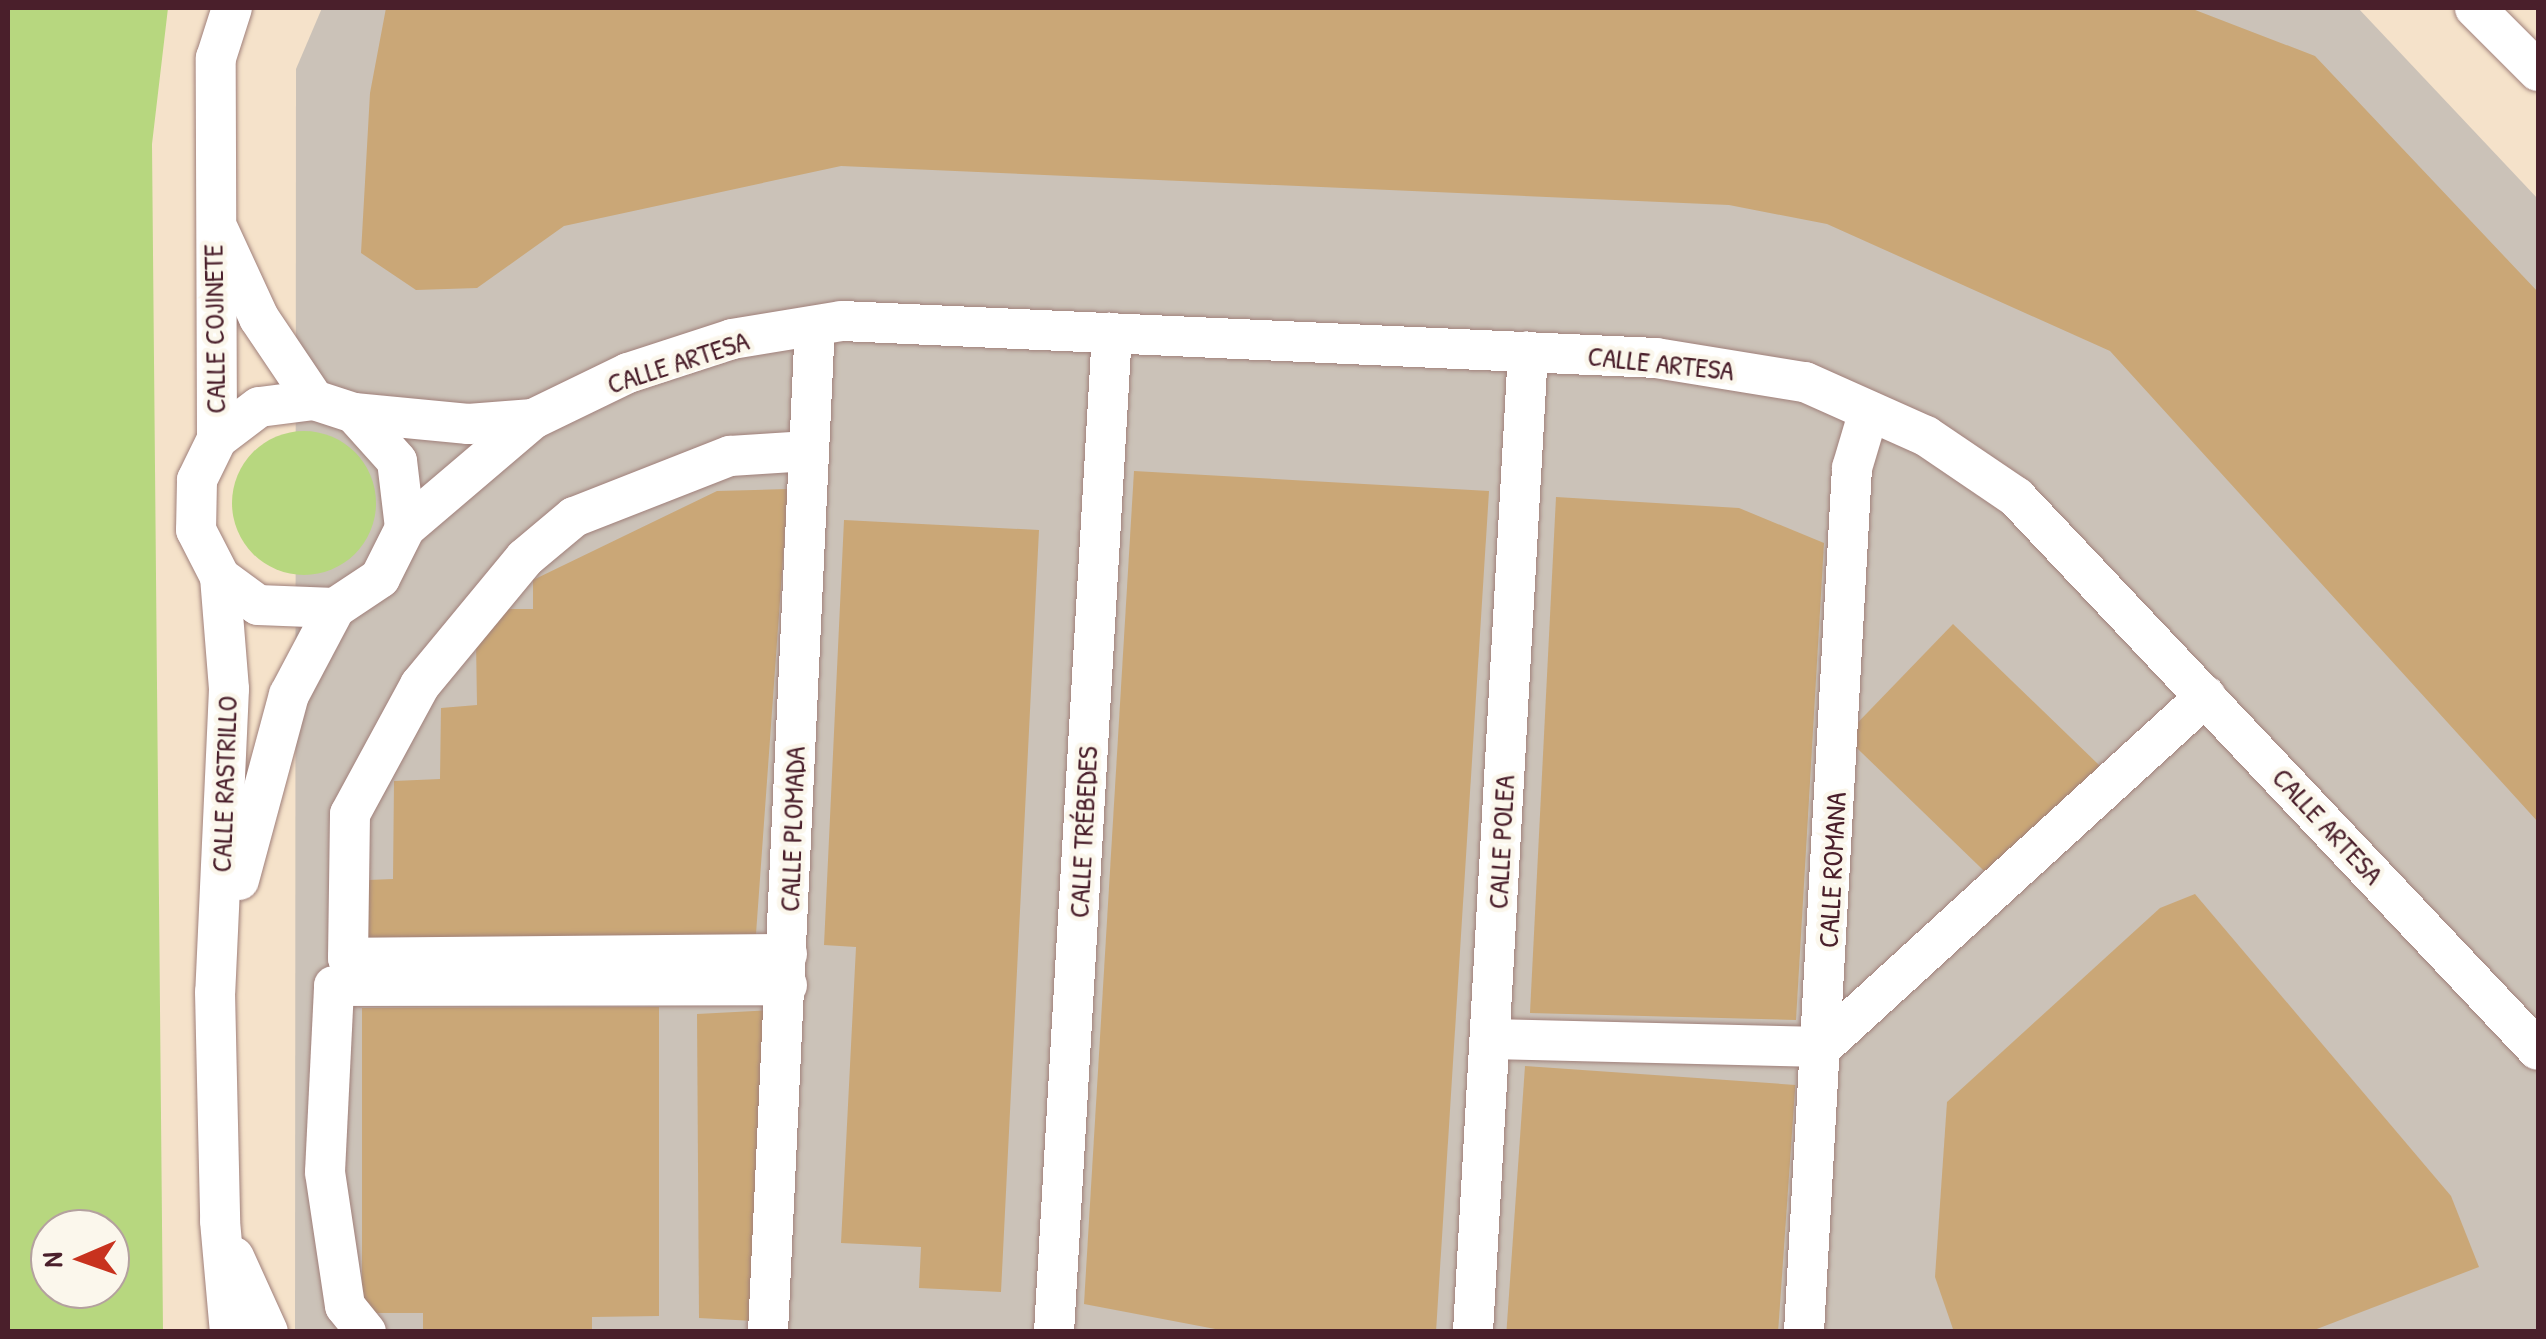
<!DOCTYPE html>
<html>
<head>
<meta charset="utf-8">
<style>
  body { margin:0 }
  #map { position:relative; width:2546px; height:1339px; overflow:hidden; background:#f5e2ca; font-family:"Patrick Hand",sans-serif }
  div>[style] { position:absolute }
  .industrial>* { inset:0; background:#cbc2b8 }
  .green>* { inset:0; background:#b7d77f }
  .round { border-radius:50% }
  .building>* { inset:0; background:#caa777; transform-origin:0 0 }
  .roads { filter:drop-shadow(0 0 2px #a0807a) drop-shadow(0 0 2px #a0807a) }
  .minor>* { height:40px; margin:-20px; padding:0 20px; transform-origin:20px; border-radius:20px; background:#fff }
  span { translate:-50% -50%; white-space:nowrap; text-align:center; line-height:1.15; -webkit-text-stroke:9px #fbf7ec; paint-order:stroke }
  .street-label { font-size:28px; color:#4a1f2b }
  .frame { position:absolute; inset:0; border:10px solid #4a1f2b; pointer-events:none }
  .north { position:absolute; left:30px; top:1209px; width:100px; height:100px; box-sizing:border-box; background:#fbf7ec; border:2px solid #b4a19f; border-radius:50%; rotate:268deg; font-size:28px; font-weight:700; line-height:40px; text-align:center; color:#4a1f2b }
  .north::after { content:''; display:block; margin:auto; width:35px; height:45px; background:#c8321e; clip-path:polygon(50% 0,100% 100%,50% 72%,0 100%) }
</style>
</head>
<body>
<div id="map">
  <div class="industrial">
    <div style="clip-path:polygon(322px 8px,2358px 8px,2538px 199px,2538px 1331px,295px 1332px,296px 69px)"></div>
  </div>
  <div class="green">
    <div style="clip-path:polygon(evenodd,8px 8px,168px 8px,152px 144px,163px 1331px,8px 1331px,8px 8px,50px 1229px,110px 1229px,110px 1289px,50px 1289px,50px 1229px)"></div>
    <div class="round" style="left:232px;top:431px;width:144px;height:144px"></div>
  </div>
  <div class="building">
    <div style="clip-path:polygon(386px 8px,2190px 8px,2315px 56px,2538px 292px,2538px 822px,2110px 351px,1827px 224px,1729px 205px,841px 166px,564px 226px,477px 288px,416px 290px,361px 253px,370px 93px)"></div>
    <div style="clip-path:polygon(1134px 471px,1489px 491px,1436px 1332px,1231px 1332px,1084px 1304px)"></div>
    <div style="clip-path:polygon(788px 489px,756px 934px,368px 944px,368px 880px,393px 879px,394px 781px,440px 779px,441px 708px,477px 705px,476px 641px,508px 609px,533px 609px,533px 580px,717px 491px)"></div>
    <div style="clip-path:polygon(1556px 497px,1739px 508px,1824px 543px,1796px 1020px,1530px 1013px)"></div>
    <div style="clip-path:polygon(844px 520px,1039px 530px,1001px 1292px,919px 1288px,921px 1247px,841px 1243px,856px 947px,824px 945px)"></div>
    <div style="left:1953px;top:624px;width:208px;height:156px;rotate:44deg"></div>
    <div style="clip-path:polygon(2195px 894px,2451px 1196px,2479px 1267px,2309px 1332px,1954px 1332px,1935px 1277px,1947px 1102px,2160px 908px)"></div>
    <div style="clip-path:polygon(659px 1007px,659px 1316px,592px 1317px,592px 1332px,423px 1332px,423px 1313px,362px 1313px,362px 1008px)"></div>
    <div style="clip-path:polygon(773px 1010px,754px 1321px,699px 1318px,697px 1014px)"></div>
    <div style="left:1525px;top:1066px;width:271px;height:267px;rotate:4deg"></div>
  </div>
  <div class="roads">
    <div class="minor">
      <div style="left:2475px;top:8px;width:89px;rotate:45deg"></div>
      <div style="left:219px;top:231px;width:96px;rotate:65.3deg"></div>
      <div style="left:259px;top:318px;width:99px;rotate:56.1deg"></div>
      <div style="left:354px;top:413px;width:115px;rotate:5.5deg"></div>
      <div style="left:468px;top:424px;width:65px;rotate:-4.4deg"></div>
      <div style="left:217px;top:439px;width:381px;rotate:-90.2deg"></div>
      <div style="left:216px;top:58px;width:52px;rotate:-72.3deg"></div>
      <div style="left:405px;top:528px;width:67px;rotate:-96.8deg"></div>
      <div style="left:397px;top:461px;width:64px;rotate:-131.9deg"></div>
      <div style="left:354px;top:413px;width:42px;rotate:-162deg"></div>
      <div style="left:314px;top:400px;width:55px;rotate:172.7deg"></div>
      <div style="left:259px;top:407px;width:53px;rotate:142.7deg"></div>
      <div style="left:217px;top:439px;width:46px;rotate:116deg"></div>
      <div style="left:197px;top:480px;width:50px;rotate:91.1deg"></div>
      <div style="left:196px;top:530px;width:53px;rotate:62.9deg"></div>
      <div style="left:220px;top:577px;width:47px;rotate:36.4deg"></div>
      <div style="left:258px;top:605px;width:77px;rotate:2.2deg"></div>
      <div style="left:335px;top:608px;width:54px;rotate:-33.7deg"></div>
      <div style="left:380px;top:578px;width:56px;rotate:-63.4deg"></div>
      <div style="left:405px;top:528px;width:168px;rotate:-40.4deg"></div>
      <div style="left:533px;top:419px;width:106px;rotate:-25.8deg"></div>
      <div style="left:628px;top:373px;width:109px;rotate:-18.1deg"></div>
      <div style="left:732px;top:339px;width:111px;rotate:-9.3deg"></div>
      <div style="left:842px;top:321px;width:815px;rotate:2.6deg"></div>
      <div style="left:1656px;top:358px;width:151px;rotate:9.2deg"></div>
      <div style="left:1805px;top:382px;width:133px;rotate:24.1deg"></div>
      <div style="left:1926px;top:436px;width:109px;rotate:34.1deg"></div>
      <div style="left:2016px;top:497px;width:760px;rotate:46.65deg"></div>
      <div style="left:220px;top:577px;width:112px;rotate:85.4deg"></div>
      <div style="left:229px;top:689px;width:303px;rotate:92.6deg"></div>
      <div style="left:215px;top:992px;width:229px;rotate:88.7deg"></div>
      <div style="left:220px;top:1221px;width:111px;rotate:84.9deg"></div>
      <div style="left:239px;top:880px;width:192px;rotate:-74.9deg"></div>
      <div style="left:289px;top:695px;width:98px;rotate:-62.1deg"></div>
      <div style="left:787px;top:954px;width:439px;rotate:179.5deg"></div>
      <div style="left:348px;top:958px;width:144px;rotate:-89.2deg"></div>
      <div style="left:350px;top:814px;width:147px;rotate:-61.5deg"></div>
      <div style="left:420px;top:685px;width:165px;rotate:-50.4deg"></div>
      <div style="left:525px;top:558px;width:64px;rotate:-39.9deg"></div>
      <div style="left:574px;top:517px;width:168px;rotate:-21.4deg"></div>
      <div style="left:730px;top:456px;width:78px;rotate:-3.7deg"></div>
      <div style="left:1490px;top:1039px;width:332px;rotate:1.4deg"></div>
      <div style="left:1822px;top:1047px;width:520px;rotate:-42.43deg"></div>
      <div style="left:234px;top:1257px;width:82px;rotate:65.6deg"></div>
      <div style="left:366px;top:1332px;width:33px;rotate:-129deg"></div>
      <div style="left:345px;top:1306px;width:135px;rotate:-98.5deg"></div>
      <div style="left:325px;top:1172px;width:186px;rotate:-87.2deg"></div>
      <div style="left:334px;top:986px;width:453px;rotate:-0.1deg"></div>
      <div style="left:768px;top:1332px;width:1007px;rotate:-87.33deg"></div>
      <div style="left:1054px;top:1332px;width:1001px;rotate:-86.68deg"></div>
      <div style="left:1473px;top:1332px;width:982px;rotate:-86.79deg"></div>
      <div style="left:1804px;top:1332px;width:865px;rotate:-86.82deg"></div>
      <div style="left:1852px;top:468px;width:59px;rotate:-73.4deg"></div>
    </div>
  </div>
  <div class="street-label">
    <span style="left:214px;top:329px;rotate:-91deg">CALLE COJINETE</span>
    <span style="left:678px;top:362px;rotate:-18deg">CALLE ARTESA</span>
    <span style="left:1661px;top:363px;rotate:6deg">CALLE ARTESA</span>
    <span style="left:224px;top:784px;rotate:-88deg">CALLE RASTRILLO</span>
    <span style="left:2328px;top:826px;rotate:47deg">CALLE ARTESA</span>
    <span style="left:792px;top:829px;rotate:-88deg">CALLE PLOMADA</span>
    <span style="left:1083px;top:832px;rotate:-87deg">CALLE TRÉBEDES</span>
    <span style="left:1501px;top:842px;rotate:-87deg">CALLE POLEA</span>
    <span style="left:1832px;top:870px;rotate:-87deg">CALLE ROMANA</span>
  </div>
  <div class="frame"></div>
  <div class="north">N</div>
</div>
</body>
</html>
